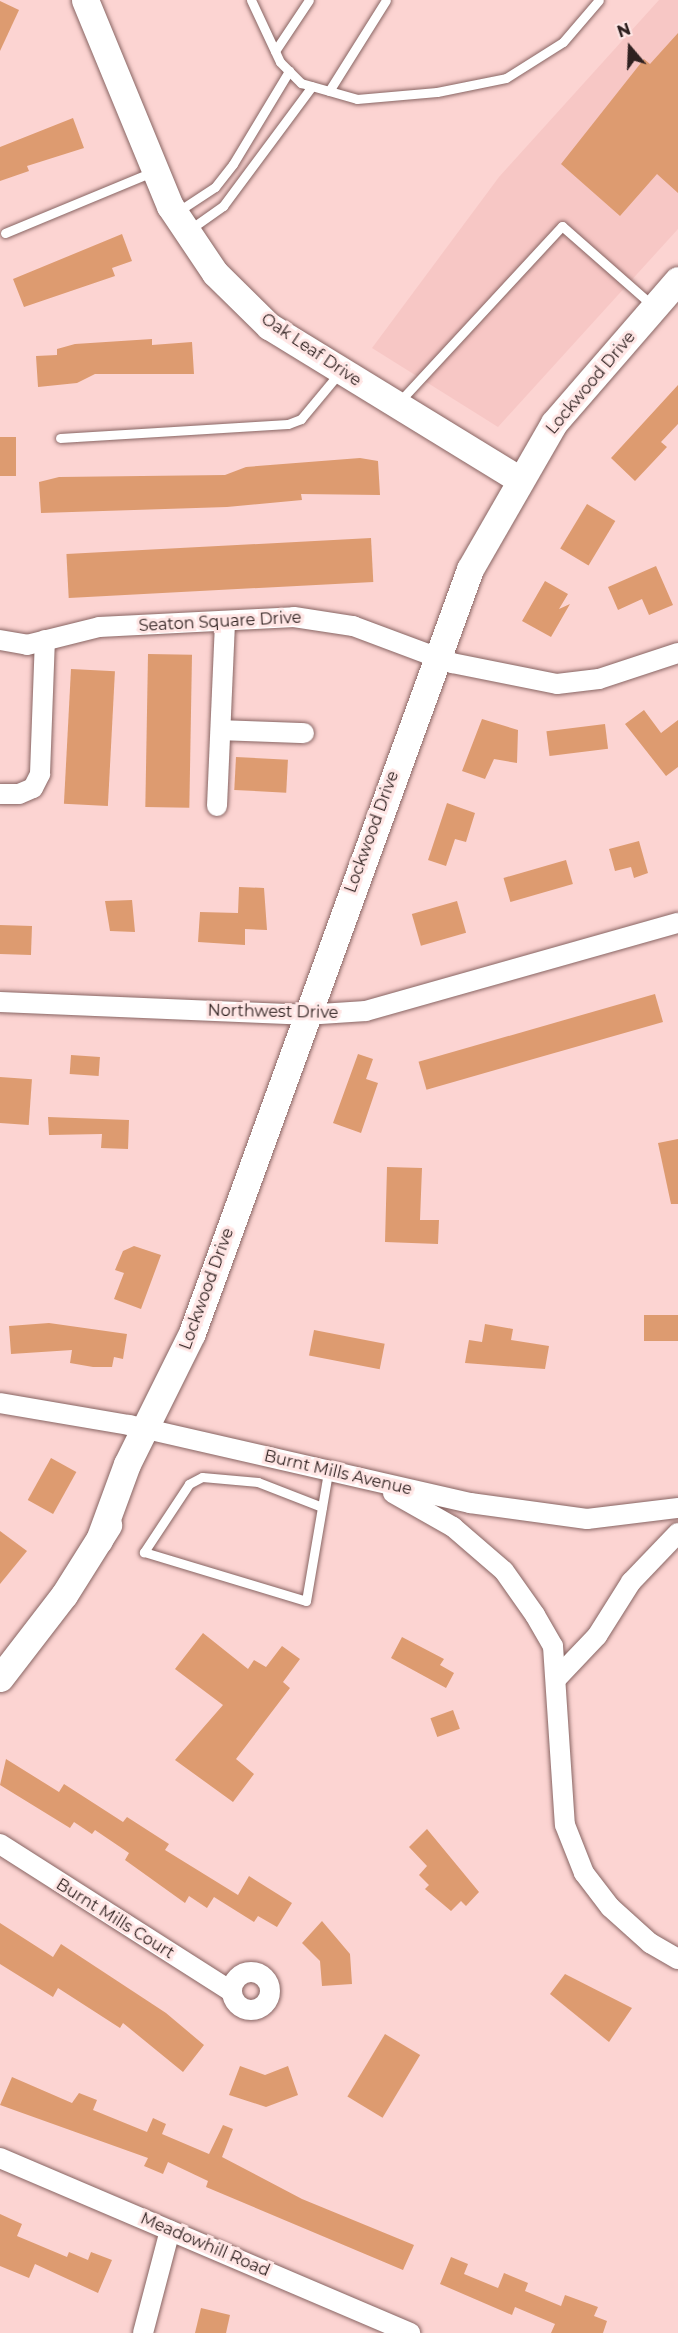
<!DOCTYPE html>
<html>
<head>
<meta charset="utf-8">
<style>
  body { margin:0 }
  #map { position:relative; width:678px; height:2333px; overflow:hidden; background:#fcd4d2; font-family:Montserrat,sans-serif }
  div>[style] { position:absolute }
  .built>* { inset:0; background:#f7c7c5 }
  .building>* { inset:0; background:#dd9b70; transform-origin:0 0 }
  .roads { filter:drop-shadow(0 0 2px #886563) drop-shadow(0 0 2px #886563) }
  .lane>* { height:9px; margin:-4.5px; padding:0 4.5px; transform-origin:4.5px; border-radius:4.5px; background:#fff }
  .street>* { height:20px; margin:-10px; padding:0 10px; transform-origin:10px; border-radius:10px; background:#fff }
  .street>.ring { margin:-10px; padding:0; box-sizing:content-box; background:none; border:20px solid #fff; border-radius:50% }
  .secondary>* { height:27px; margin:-13.5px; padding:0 13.5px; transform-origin:13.5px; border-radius:13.5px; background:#fff }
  span { translate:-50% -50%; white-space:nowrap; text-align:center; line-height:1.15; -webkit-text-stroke:6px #ffe6e5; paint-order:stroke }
  .street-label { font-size:16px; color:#2f2120 }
  .north { position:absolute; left:600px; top:18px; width:60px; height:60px; -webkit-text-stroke:4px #ffe6e5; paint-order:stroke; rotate:341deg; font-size:16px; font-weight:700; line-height:24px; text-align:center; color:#2f2120 }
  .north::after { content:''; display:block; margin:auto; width:21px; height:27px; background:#2f2120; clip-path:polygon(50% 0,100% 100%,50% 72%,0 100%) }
</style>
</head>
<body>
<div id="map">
  <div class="built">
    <div style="clip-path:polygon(659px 0,678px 0,678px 229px,498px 427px,372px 348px,499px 177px)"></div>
  </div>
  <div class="building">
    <div style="clip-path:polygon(0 1px,19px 10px,0 51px)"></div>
    <div style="clip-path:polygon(678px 33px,678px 193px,657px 174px,620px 216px,561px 164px,644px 59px,650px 64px)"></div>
    <div style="clip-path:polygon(73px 118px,84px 148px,27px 166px,29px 171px,0 181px,0 147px)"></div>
    <div style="clip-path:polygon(122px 234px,132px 261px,112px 268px,115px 276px,24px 307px,13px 279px)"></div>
    <div style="clip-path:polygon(152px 339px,152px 345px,192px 342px,194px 374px,95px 374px,77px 383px,38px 387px,36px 356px,57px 355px,57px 349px,75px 344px)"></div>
    <div style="clip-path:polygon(678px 385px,678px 424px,661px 442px,667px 447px,635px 481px,611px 458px)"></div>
    <div style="left:0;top:437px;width:16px;height:39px"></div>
    <div style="clip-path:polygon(360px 458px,378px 461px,380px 495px,301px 494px,302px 500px,227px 507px,41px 513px,39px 482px,59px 477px,225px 475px,246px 467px)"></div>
    <div style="left:587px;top:504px;width:33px;height:52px;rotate:31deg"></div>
    <div style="left:371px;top:538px;width:44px;height:305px;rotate:87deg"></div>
    <div style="clip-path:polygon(656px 566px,673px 605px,649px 615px,642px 599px,618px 610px,608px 587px)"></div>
    <div style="clip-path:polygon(545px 581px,568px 594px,559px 609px,570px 604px,551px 637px,522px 621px)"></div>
    <div style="left:148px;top:654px;width:44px;height:153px;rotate:1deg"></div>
    <div style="left:71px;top:669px;width:44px;height:135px;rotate:3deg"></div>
    <div style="clip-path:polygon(644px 710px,661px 733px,678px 720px,678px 767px,666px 776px,625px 724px)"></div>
    <div style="clip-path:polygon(482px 719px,518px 730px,517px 763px,494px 759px,485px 779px,462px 771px)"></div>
    <div style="left:605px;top:724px;width:25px;height:59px;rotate:83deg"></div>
    <div style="left:236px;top:757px;width:52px;height:33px;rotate:3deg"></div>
    <div style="clip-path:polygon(447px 803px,475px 813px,466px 842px,455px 839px,446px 866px,428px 860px)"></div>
    <div style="clip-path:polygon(639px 841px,648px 873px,634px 878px,631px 867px,615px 871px,609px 849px)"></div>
    <div style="left:566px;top:860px;width:25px;height:65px;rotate:74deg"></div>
    <div style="clip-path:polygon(239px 887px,264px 888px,267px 930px,245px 929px,245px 945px,198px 942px,200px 912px,238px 913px)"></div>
    <div style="clip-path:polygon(132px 900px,135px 932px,110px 931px,105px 901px)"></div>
    <div style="left:457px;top:901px;width:33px;height:47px;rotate:74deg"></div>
    <div style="left:0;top:925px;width:32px;height:29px;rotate:2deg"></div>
    <div style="left:655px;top:994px;width:29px;height:246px;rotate:74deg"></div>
    <div style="clip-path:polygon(358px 1054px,373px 1059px,366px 1079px,378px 1083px,361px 1133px,333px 1123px)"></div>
    <div style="left:71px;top:1055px;width:29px;height:19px;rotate:4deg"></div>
    <div style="left:0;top:1077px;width:32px;height:46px;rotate:4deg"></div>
    <div style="clip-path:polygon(48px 1117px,129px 1120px,128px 1149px,101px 1148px,102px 1134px,49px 1135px)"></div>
    <div style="clip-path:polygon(678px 1139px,678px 1204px,671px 1204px,658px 1143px)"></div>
    <div style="clip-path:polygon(387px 1167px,422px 1168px,420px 1220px,439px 1220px,438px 1244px,385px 1242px)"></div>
    <div style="clip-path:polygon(134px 1246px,161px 1255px,141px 1309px,114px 1299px,124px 1273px,115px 1270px,123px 1251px)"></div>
    <div style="left:678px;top:1315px;width:26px;height:34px;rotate:90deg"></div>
    <div style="clip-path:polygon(49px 1323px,127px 1334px,123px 1359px,114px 1357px,112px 1367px,93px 1367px,70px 1363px,72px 1350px,11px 1354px,9px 1326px)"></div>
    <div style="clip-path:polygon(485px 1324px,513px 1329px,511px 1340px,549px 1346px,545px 1369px,465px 1363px,469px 1340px,482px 1342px)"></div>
    <div style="left:314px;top:1330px;width:72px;height:26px;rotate:11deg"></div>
    <div style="left:51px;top:1458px;width:29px;height:48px;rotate:29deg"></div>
    <div style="clip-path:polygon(0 1531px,27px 1551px,0 1584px)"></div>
    <div style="clip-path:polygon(203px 1633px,248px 1669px,254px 1660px,266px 1667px,282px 1646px,300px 1659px,283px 1682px,290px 1688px,236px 1759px,254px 1774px,233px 1802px,175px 1760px,223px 1705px,175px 1669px)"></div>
    <div style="clip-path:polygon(402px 1637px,444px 1659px,440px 1665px,454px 1673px,446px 1688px,391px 1658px)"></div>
    <div style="left:453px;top:1710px;width:20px;height:24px;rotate:70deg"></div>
    <div style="clip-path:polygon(6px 1759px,59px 1792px,64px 1784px,123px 1822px,127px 1817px,169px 1844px,165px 1850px,238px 1895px,249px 1876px,292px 1903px,277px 1927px,258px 1916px,254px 1922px,214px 1897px,207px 1908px,189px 1896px,185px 1903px,125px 1860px,129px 1853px,95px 1830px,92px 1834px,74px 1822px,70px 1828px,0 1785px)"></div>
    <div style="clip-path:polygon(427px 1829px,479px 1892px,466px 1906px,461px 1901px,451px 1911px,425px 1889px,429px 1885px,419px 1875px,427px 1866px,409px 1847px)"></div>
    <div style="clip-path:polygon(322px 1921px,350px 1954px,352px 1984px,322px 1986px,320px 1961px,302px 1943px)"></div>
    <div style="clip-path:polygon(0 1923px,53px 1957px,61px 1944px,166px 2013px,204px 2045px,183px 2072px,123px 2023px,120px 2028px,58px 1988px,53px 1997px,0 1964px)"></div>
    <div style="clip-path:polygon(565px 1974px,632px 2008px,609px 2042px,550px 1994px)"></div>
    <div style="left:385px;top:2034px;width:41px;height:73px;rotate:31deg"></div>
    <div style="clip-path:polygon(240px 2066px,265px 2075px,288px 2066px,298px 2095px,266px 2107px,229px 2095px)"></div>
    <div style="clip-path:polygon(12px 2077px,72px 2103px,79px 2093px,97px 2100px,93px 2110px,147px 2132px,153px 2118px,166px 2124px,162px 2134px,209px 2154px,223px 2125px,233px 2129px,222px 2157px,302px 2199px,414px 2245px,403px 2270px,206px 2187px,208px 2181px,168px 2162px,163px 2174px,144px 2166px,148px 2158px,0 2105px)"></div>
    <div style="clip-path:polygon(0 2214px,22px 2224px,17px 2236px,67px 2257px,69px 2252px,88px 2260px,91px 2252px,112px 2260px,98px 2293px,35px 2264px,29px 2278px,0 2266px)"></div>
    <div style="clip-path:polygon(451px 2257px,468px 2264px,464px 2274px,498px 2288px,504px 2273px,528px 2283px,525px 2291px,561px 2306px,565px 2295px,598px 2307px,594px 2316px,607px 2321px,603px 2333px,551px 2333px,555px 2324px,515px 2307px,512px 2315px,440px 2284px)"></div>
    <div style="clip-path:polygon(201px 2308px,230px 2315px,226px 2333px,195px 2333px)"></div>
  </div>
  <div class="roads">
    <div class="lane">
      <div style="left:251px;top:0;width:68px;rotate:64.9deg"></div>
      <div style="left:280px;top:62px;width:30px;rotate:45deg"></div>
      <div style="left:301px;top:83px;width:58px;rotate:15.9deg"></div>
      <div style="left:357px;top:99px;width:80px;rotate:-5deg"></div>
      <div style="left:437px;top:92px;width:70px;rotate:-11.5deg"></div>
      <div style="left:506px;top:78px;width:67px;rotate:-32.3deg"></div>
      <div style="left:563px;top:42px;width:55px;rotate:-49.4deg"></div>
      <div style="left:275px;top:51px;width:61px;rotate:-56.3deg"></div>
      <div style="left:329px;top:91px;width:107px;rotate:-57.9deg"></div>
      <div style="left:177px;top:212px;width:45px;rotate:-33.3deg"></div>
      <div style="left:215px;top:187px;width:29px;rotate:-52deg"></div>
      <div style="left:233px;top:164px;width:109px;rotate:-58.9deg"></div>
      <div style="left:189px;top:230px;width:42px;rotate:-35.2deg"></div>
      <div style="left:223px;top:206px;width:149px;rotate:-53.4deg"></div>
      <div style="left:5px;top:233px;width:159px;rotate:-22.5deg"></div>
      <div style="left:399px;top:402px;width:240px;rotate:-47.2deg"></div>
      <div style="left:562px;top:226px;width:121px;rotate:41.3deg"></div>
      <div style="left:60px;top:438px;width:228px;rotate:-3.5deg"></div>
      <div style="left:288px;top:424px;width:14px;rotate:-21deg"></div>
      <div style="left:301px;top:419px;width:61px;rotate:-50.3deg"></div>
      <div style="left:322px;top:1507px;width:69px;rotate:-158.7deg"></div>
      <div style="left:258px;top:1482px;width:56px;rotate:-174.9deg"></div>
      <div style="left:202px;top:1477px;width:15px;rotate:152deg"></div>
      <div style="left:189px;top:1484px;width:82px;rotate:123.5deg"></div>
      <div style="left:144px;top:1552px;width:169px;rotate:16.8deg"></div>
      <div style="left:306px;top:1601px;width:131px;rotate:-80.3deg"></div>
    </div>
    <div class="street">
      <div style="left:0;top:640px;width:27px;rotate:10deg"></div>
      <div style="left:27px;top:645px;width:74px;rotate:-14deg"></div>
      <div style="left:99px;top:627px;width:195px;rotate:-2.9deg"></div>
      <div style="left:294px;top:617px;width:60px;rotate:8.7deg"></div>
      <div style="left:353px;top:626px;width:106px;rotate:20.5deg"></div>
      <div style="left:452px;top:663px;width:107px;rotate:11.3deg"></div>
      <div style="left:557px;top:684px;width:42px;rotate:-6.8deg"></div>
      <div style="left:599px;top:679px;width:83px;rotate:-18.2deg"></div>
      <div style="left:221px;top:730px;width:83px;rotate:2.1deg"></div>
      <div style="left:0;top:794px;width:19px"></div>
      <div style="left:19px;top:794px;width:15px;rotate:-23deg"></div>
      <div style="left:33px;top:788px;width:16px;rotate:-63deg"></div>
      <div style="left:40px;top:774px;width:134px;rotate:-87.9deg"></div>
      <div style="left:217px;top:806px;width:185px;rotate:-87.5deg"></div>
      <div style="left:0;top:1002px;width:305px;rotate:2.4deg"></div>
      <div style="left:305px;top:1015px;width:61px;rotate:-3.8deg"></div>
      <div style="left:366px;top:1011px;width:324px;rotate:-15.8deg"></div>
      <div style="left:0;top:1403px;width:131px;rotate:9.7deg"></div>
      <div style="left:129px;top:1425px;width:350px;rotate:12.9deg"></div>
      <div style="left:470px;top:1503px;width:118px;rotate:7.8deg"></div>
      <div style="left:587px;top:1519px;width:92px;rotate:-6.9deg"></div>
      <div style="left:393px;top:1493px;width:69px;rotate:29.5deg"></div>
      <div style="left:453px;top:1527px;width:67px;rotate:40.8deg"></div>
      <div style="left:504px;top:1571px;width:54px;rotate:54.8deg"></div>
      <div style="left:535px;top:1615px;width:36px;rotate:60deg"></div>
      <div style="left:553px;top:1646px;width:179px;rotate:86.2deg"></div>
      <div style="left:565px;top:1825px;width:52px;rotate:68.4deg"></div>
      <div style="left:584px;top:1873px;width:43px;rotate:52.6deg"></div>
      <div style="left:610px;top:1907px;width:54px;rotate:42deg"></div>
      <div style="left:650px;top:1943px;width:32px;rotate:30deg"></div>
      <div style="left:558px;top:1677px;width:57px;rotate:-46.4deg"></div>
      <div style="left:597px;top:1636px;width:64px;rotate:-57.8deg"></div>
      <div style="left:631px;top:1582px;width:68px;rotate:-46.2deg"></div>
      <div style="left:0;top:1844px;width:274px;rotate:32.5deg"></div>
      <div class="ring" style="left:232px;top:1972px;width:18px;height:18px"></div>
      <div style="left:0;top:2158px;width:446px;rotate:23.1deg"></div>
      <div style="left:143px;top:2333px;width:106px;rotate:-75.3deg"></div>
    </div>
    <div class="secondary">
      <div style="left:85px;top:0;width:223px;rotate:67.6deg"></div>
      <div style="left:170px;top:206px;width:81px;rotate:56.1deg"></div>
      <div style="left:215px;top:273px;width:76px;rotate:44.5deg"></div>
      <div style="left:269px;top:326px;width:294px;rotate:31.5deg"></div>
      <div style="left:99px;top:1540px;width:81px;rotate:-69.8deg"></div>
      <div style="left:127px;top:1464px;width:146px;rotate:-63.6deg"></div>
      <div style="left:192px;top:1333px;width:813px;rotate:-70deg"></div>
      <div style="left:470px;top:569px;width:168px;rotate:-60.1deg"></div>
      <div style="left:554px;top:423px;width:189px;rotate:-49.1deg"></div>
      <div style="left:0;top:1678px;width:105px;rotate:-52.4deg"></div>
      <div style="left:64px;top:1595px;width:83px;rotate:-57.8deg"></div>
    </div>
  </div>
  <div class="street-label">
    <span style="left:311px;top:350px;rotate:34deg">Oak Leaf Drive</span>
    <span style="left:591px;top:383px;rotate:-50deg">Lockwood Drive</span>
    <span style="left:220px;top:622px;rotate:-3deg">Seaton Square Drive</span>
    <span style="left:372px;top:832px;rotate:-70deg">Lockwood Drive</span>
    <span style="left:273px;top:1012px;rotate:1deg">Northwest Drive</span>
    <span style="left:207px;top:1289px;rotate:-70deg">Lockwood Drive</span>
    <span style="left:338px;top:1473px;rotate:13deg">Burnt Mills Avenue</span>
    <span style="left:115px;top:1919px;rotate:32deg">Burnt Mills Court</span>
    <span style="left:205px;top:2245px;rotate:23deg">Meadowhill Road</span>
  </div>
  <div class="north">N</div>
</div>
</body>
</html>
